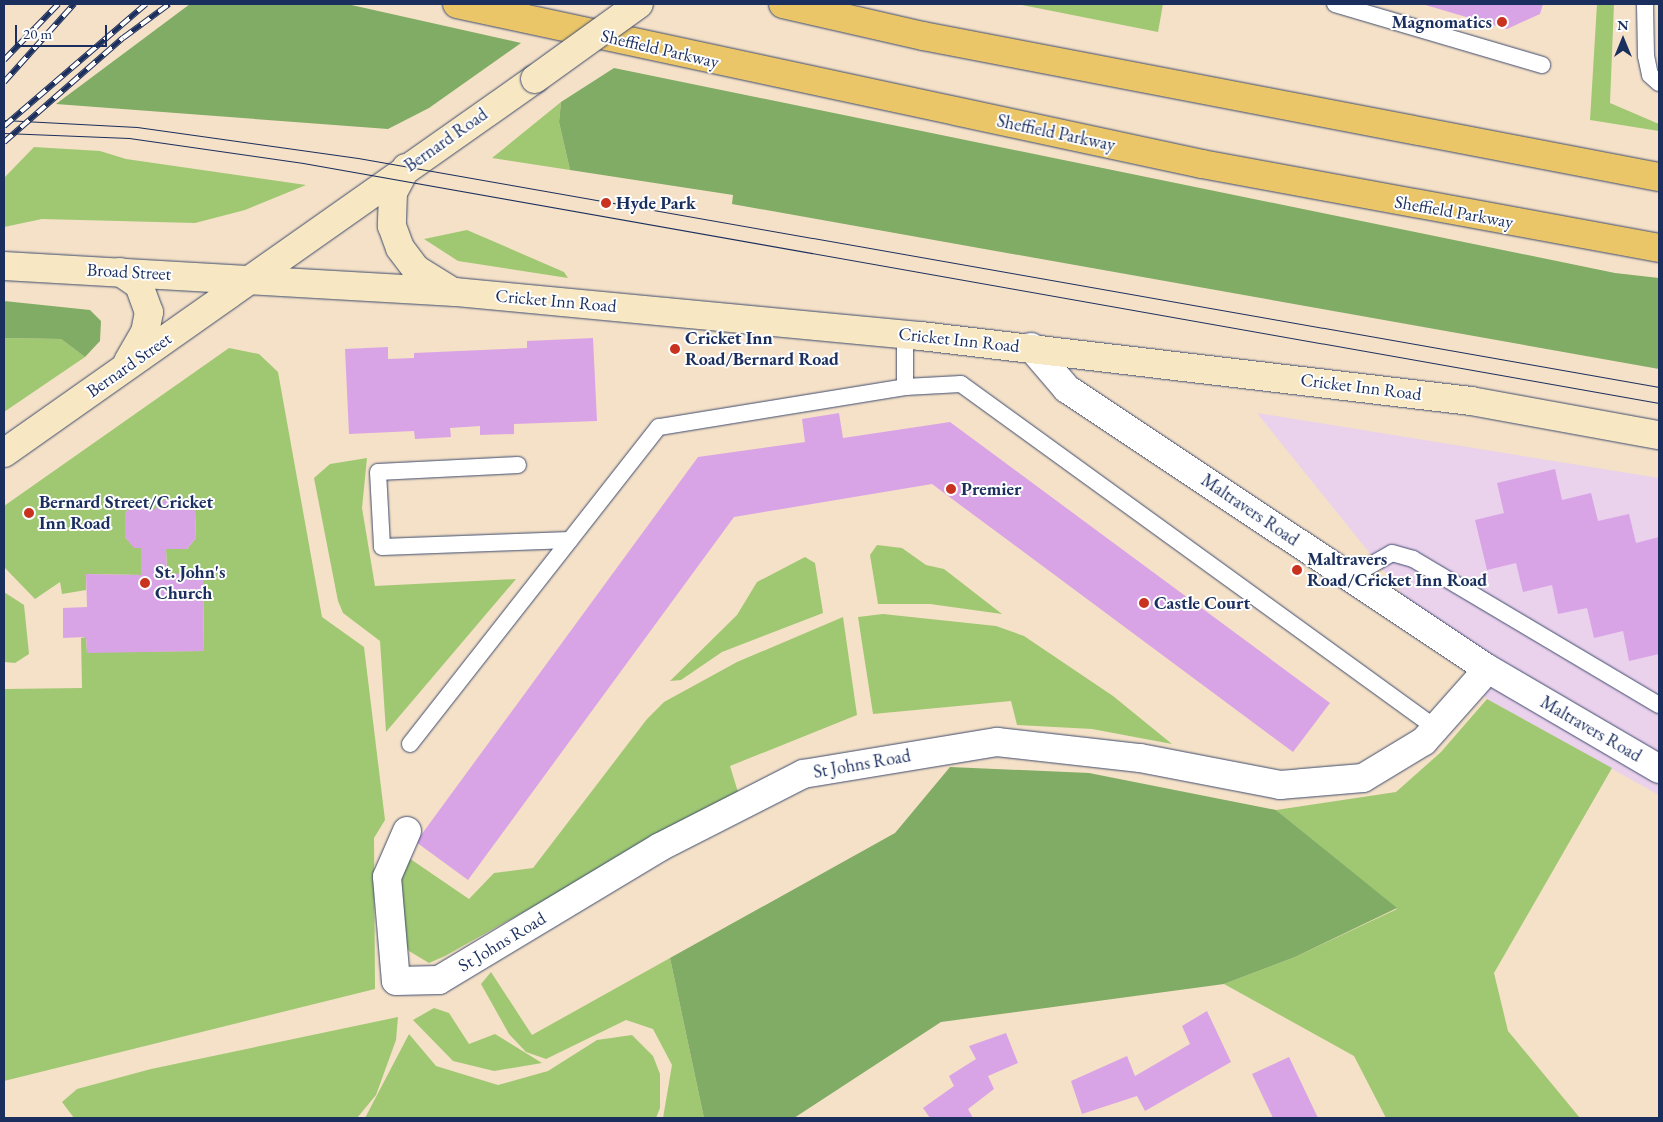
<!DOCTYPE html>
<html>
<head>
<meta charset="utf-8">
<style>
  body { margin:0 }
  #map { position:relative; width:1663px; height:1122px; overflow:hidden; background:#f5e1c7; font-family:"EB Garamond",serif }
  div>[style] { position:absolute }
  .built>* { inset:0; background:#ead1ec }
  .green>* { inset:0; background:#a0c873 }
  .forest>* { inset:0; background:#80ac65 }
  .building>* { inset:0; background:#d9a4e6 }
  .roads { filter:drop-shadow(0 0 1px #3c4a6e) drop-shadow(0 0 1px #3c4a6e) }
  .lane>* { height:16px; margin:-8px; padding:0 8px; transform-origin:8px; border-radius:8px; background:#fff }
  .street>* { height:28px; margin:-14px; padding:0 14px; transform-origin:14px; border-radius:14px; background:#fff }
  .secondary>* { height:28px; margin:-14px; padding:0 14px; transform-origin:14px; border-radius:14px; background:#f7e8c3 }
  .highway>* { height:28px; margin:-14px; padding:0 14px; transform-origin:14px; border-radius:14px; background:#ebc669 }
  .tram>* { height:1px; margin:-0.5px; padding:0 0.5px; transform-origin:0.5px; border-radius:0.5px; background:#1b2f5e }
  .rail>* { height:5.5px; margin-top:-2.75px; transform-origin:0; background:repeating-linear-gradient(90deg,#fff 0 11px,#1b2f5e 0 22px); box-sizing:border-box; border-block:1px solid #1b2f5e }
  .bridges { filter:drop-shadow(0 0 1px #3c4a6e) drop-shadow(0 0 1px #3c4a6e) }
  .secondary-bridge>* { height:28px; margin:-14px; padding:0 14px; transform-origin:14px; border-radius:14px; background:#f7e8c3 }
  .dots>* { width:14px; height:14px; translate:-50% -50%; box-sizing:border-box; border:2px solid #fff; border-radius:50% }
  span { translate:-50% -50%; white-space:nowrap; text-align:center; line-height:1.15; -webkit-text-stroke:4px #fff; paint-order:stroke }
  .poi-label { font-size:18px; color:#1b2f5e; font-weight:700 }
  .right { translate:-100% -50%; text-align:right }
  .left { translate:0 -50%; text-align:left }
  .street-label { font-size:18px; color:#1b2f5e }
  .frame { position:absolute; inset:0; border:5px solid #1b2f5e; pointer-events:none }
  .north { position:absolute; left:1598px; top:15px; width:50px; height:50px; -webkit-text-stroke:4px #fff; paint-order:stroke; rotate:0deg; font-size:14px; font-weight:700; line-height:20px; text-align:center; color:#1b2f5e }
  .north::after { content:''; display:block; margin:auto; width:18px; height:22px; background:#1b2f5e; clip-path:polygon(50% 0,100% 100%,50% 72%,0 100%) }
  .scale { position:absolute; left:15px; top:25px; width:92px; height:22px; box-sizing:border-box; border:2px solid #1b2f5e; border-top:0; padding-left:6px; font-size:15px; line-height:18px; white-space:nowrap; color:#1b2f5e; -webkit-text-stroke:4px #fff; paint-order:stroke }
</style>
</head>
<body>
<div id="map">
  <div class="built">
    <div style="clip-path:polygon(1257px 413px,1659px 478px,1659px 795px,1487px 699px)"></div>
  </div>
  <div class="green">
    <div style="clip-path:polygon(1017px 4px,1163px 4px,1158px 32px)"></div>
    <div style="clip-path:polygon(1597px 4px,1614px 4px,1610px 103px,1659px 124px,1659px 131px,1590px 120px)"></div>
    <div style="clip-path:polygon(561px 102px,559px 122px,570px 170px,492px 158px)"></div>
    <div style="clip-path:polygon(34px 147px,100px 151px,126px 159px,306px 185px,245px 210px,195px 223px,42px 219px,4px 227px,4px 178px)"></div>
    <div style="clip-path:polygon(467px 230px,564px 272px,568px 278px,458px 261px,424px 239px)"></div>
    <div style="clip-path:polygon(4px 338px,61px 339px,85px 357px,4px 412px)"></div>
    <div style="clip-path:polygon(229px 348px,259px 354px,278px 372px,322px 617px,364px 647px,385px 820px,374px 838px,375px 989px,4px 1081px,4px 689px,82px 688px,81px 638px,86px 637px,87px 652px,204px 651px,203px 574px,167px 574px,166px 549px,187px 549px,196px 538px,195px 511px,184px 501px,154px 510px,131px 507px,125px 513px,125px 537px,134px 547px,141px 548px,141px 575px,86px 574px,86px 590px,62px 594px,60px 582px,35px 599px,4px 567px,4px 506px)"></div>
    <div style="clip-path:polygon(367px 458px,362px 508px,375px 586px,516px 579px,386px 732px,380px 641px,343px 613px,338px 601px,314px 478px,330px 464px)"></div>
    <div style="clip-path:polygon(877px 545px,902px 548px,926px 565px,944px 569px,1002px 614px,930px 604px,878px 604px,870px 555px)"></div>
    <div style="clip-path:polygon(805px 557px,815px 563px,823px 613px,722px 652px,681px 680px,670px 681px,737px 615px,757px 582px)"></div>
    <div style="clip-path:polygon(4px 592px,24px 605px,29px 654px,15px 663px,4px 662px)"></div>
    <div style="clip-path:polygon(883px 614px,996px 626px,1024px 636px,1113px 696px,1172px 744px,1092px 729px,1017px 725px,1011px 701px,873px 714px,858px 617px)"></div>
    <div style="clip-path:polygon(843px 617px,857px 715px,730px 766px,738px 792px,445px 956px,429px 963px,409px 951px,403px 938px,396px 861px,406px 856px,469px 899px,494px 873px,533px 868px,647px 719px,664px 702px,737px 662px)"></div>
    <div style="clip-path:polygon(1487px 699px,1612px 768px,1494px 973px,1508px 1031px,1580px 1118px,1386px 1118px,1354px 1056px,1224px 984px,1295px 957px,1397px 909px,1276px 810px,1396px 792px,1441px 752px)"></div>
    <div style="clip-path:polygon(670px 958px,704px 1118px,663px 1118px,672px 1065px,653px 1029px,626px 1020px,546px 1059px,526px 1052px,509px 1034px,481px 984px,491px 972px,532px 1035px)"></div>
    <div style="clip-path:polygon(434px 1008px,449px 1013px,469px 1044px,495px 1034px,542px 1063px,494px 1071px,453px 1061px,413px 1020px)"></div>
    <div style="clip-path:polygon(398px 1017px,396px 1040px,376px 1095px,357px 1118px,74px 1118px,62px 1102px,77px 1089px,151px 1069px)"></div>
    <div style="clip-path:polygon(409px 1034px,436px 1066px,498px 1085px,548px 1071px,597px 1040px,632px 1035px,653px 1056px,660px 1074px,660px 1108px,656px 1118px,365px 1118px)"></div>
  </div>
  <div class="forest">
    <div style="clip-path:polygon(190px 4px,347px 4px,521px 43px,429px 108px,388px 129px,56px 104px)"></div>
    <div style="clip-path:polygon(614px 68px,1615px 273px,1659px 278px,1659px 369px,732px 204px,733px 195px,570px 170px,559px 122px,561px 102px)"></div>
    <div style="clip-path:polygon(4px 301px,90px 310px,101px 321px,100px 341px,85px 357px,61px 339px,4px 338px)"></div>
    <div style="clip-path:polygon(950px 767px,1089px 773px,1276px 810px,1397px 908px,1295px 957px,1224px 984px,941px 1022px,794px 1118px,704px 1118px,670px 958px,895px 833px)"></div>
  </div>
  <div class="building">
    <div style="clip-path:polygon(1422px 4px,1543px 4px,1540px 14px,1507px 29px)"></div>
    <div style="clip-path:polygon(593px 338px,597px 421px,514px 424px,514px 434px,480px 435px,480px 426px,450px 428px,451px 437px,415px 439px,414px 431px,349px 434px,345px 349px,388px 347px,388px 359px,414px 358px,414px 353px,527px 348px,527px 341px)"></div>
    <div style="clip-path:polygon(839px 413px,843px 438px,950px 422px,1330px 703px,1293px 752px,932px 484px,734px 517px,468px 880px,416px 842px,698px 457px,805px 442px,802px 419px)"></div>
    <div style="clip-path:polygon(1555px 469px,1562px 500px,1591px 493px,1598px 521px,1629px 514px,1636px 543px,1659px 537px,1659px 654px,1629px 661px,1623px 631px,1594px 638px,1587px 608px,1558px 614px,1552px 585px,1523px 592px,1516px 563px,1487px 570px,1475px 520px,1504px 513px,1497px 483px)"></div>
    <div style="clip-path:polygon(164px 500px,184px 500px,195px 511px,196px 538px,187px 549px,166px 549px,167px 574px,203px 573px,204px 651px,87px 653px,86px 637px,63px 638px,63px 608px,87px 607px,86px 574px,141px 575px,141px 548px,134px 548px,125px 537px,125px 513px,131px 507px,154px 510px)"></div>
    <div style="clip-path:polygon(1207px 1011px,1231px 1062px,1145px 1111px,1137px 1096px,1082px 1114px,1071px 1081px,1127px 1056px,1135px 1076px,1190px 1044px,1182px 1026px)"></div>
    <div style="clip-path:polygon(1006px 1033px,1018px 1063px,988px 1076px,994px 1089px,968px 1109px,973px 1118px,930px 1118px,923px 1108px,954px 1086px,949px 1076px,976px 1059px,969px 1046px)"></div>
    <div style="clip-path:polygon(1289px 1057px,1318px 1118px,1273px 1118px,1252px 1074px)"></div>
  </div>
  <div class="roads">
    <div class="lane">
      <div style="left:1335px;top:4px;width:216px;rotate:16.4deg"></div>
      <div style="left:1645px;top:4px;width:52px;rotate:88.9deg"></div>
      <div style="left:1646px;top:56px;width:19px;rotate:78deg"></div>
      <div style="left:1650px;top:75px;width:12px;rotate:42deg"></div>
      <div style="left:905px;top:334px;width:53px;rotate:90deg"></div>
      <div style="left:905px;top:387px;width:56px;rotate:-3.1deg"></div>
      <div style="left:961px;top:384px;width:588px;rotate:35.93deg"></div>
      <div style="left:518px;top:465px;width:140px;rotate:177.1deg"></div>
      <div style="left:378px;top:472px;width:75px;rotate:86.9deg"></div>
      <div style="left:382px;top:547px;width:188px;rotate:-2.1deg"></div>
      <div style="left:1350px;top:577px;width:48px;rotate:-29.7deg"></div>
      <div style="left:1392px;top:553px;width:22px;rotate:16deg"></div>
      <div style="left:1413px;top:559px;width:286px;rotate:30.7deg"></div>
      <div style="left:410px;top:744px;width:403px;rotate:-51.9deg"></div>
      <div style="left:659px;top:427px;width:249px;rotate:-9.2deg"></div>
    </div>
    <div class="street">
      <div style="left:1031px;top:347px;width:55px;rotate:49.4deg"></div>
      <div style="left:1067px;top:389px;width:506px;rotate:33.63deg"></div>
      <div style="left:1488px;top:669px;width:198px;rotate:30.3deg"></div>
      <div style="left:407px;top:831px;width:50px;rotate:113.5deg"></div>
      <div style="left:387px;top:877px;width:104px;rotate:85.1deg"></div>
      <div style="left:396px;top:981px;width:43px;rotate:-1.3deg"></div>
      <div style="left:439px;top:980px;width:258px;rotate:-31deg"></div>
      <div style="left:660px;top:847px;width:161px;rotate:-27deg"></div>
      <div style="left:803px;top:774px;width:197px;rotate:-9.4deg"></div>
      <div style="left:997px;top:742px;width:144px;rotate:6.4deg"></div>
      <div style="left:1140px;top:758px;width:143px;rotate:10.9deg"></div>
      <div style="left:1280px;top:785px;width:83px;rotate:-4.8deg"></div>
      <div style="left:1363px;top:778px;width:71px;rotate:-31.2deg"></div>
      <div style="left:1424px;top:741px;width:96px;rotate:-48.4deg"></div>
    </div>
    <div class="secondary">
      <div style="left:406px;top:168px;width:27px;rotate:118deg"></div>
      <div style="left:393px;top:192px;width:34px;rotate:92deg"></div>
      <div style="left:392px;top:226px;width:23px;rotate:70deg"></div>
      <div style="left:400px;top:248px;width:26px;rotate:53deg"></div>
      <div style="left:416px;top:269px;width:39px;rotate:32deg"></div>
      <div style="left:4px;top:266px;width:452px;rotate:3.3deg"></div>
      <div style="left:455px;top:292px;width:468px;rotate:5.4deg"></div>
      <div style="left:921px;top:336px;width:554px;rotate:6.74deg"></div>
      <div style="left:1471px;top:401px;width:191px;rotate:10.3deg"></div>
      <div style="left:120px;top:272px;width:23px;rotate:34deg"></div>
      <div style="left:139px;top:285px;width:29px;rotate:70deg"></div>
      <div style="left:149px;top:312px;width:20px;rotate:101deg"></div>
      <div style="left:145px;top:332px;width:34px;rotate:120deg"></div>
      <div style="left:4px;top:453px;width:649px;rotate:-35.16deg"></div>
    </div>
    <div class="highway">
      <div style="left:457px;top:4px;width:762px;rotate:12.12deg"></div>
      <div style="left:1202px;top:164px;width:465px;rotate:10.4deg"></div>
      <div style="left:783px;top:4px;width:144px;rotate:12.9deg"></div>
      <div style="left:923px;top:36px;width:749px;rotate:10.85deg"></div>
    </div>
  </div>
  <div class="tram">
    <div style="left:4px;top:120px;width:133px;rotate:3deg"></div>
    <div style="left:137px;top:127px;width:223px;rotate:8deg"></div>
    <div style="left:358px;top:158px;width:1321px;rotate:9.98deg"></div>
    <div style="left:4px;top:133px;width:125px;rotate:2.3deg"></div>
    <div style="left:129px;top:138px;width:176px;rotate:8.2deg"></div>
    <div style="left:303px;top:163px;width:1377px;rotate:10.04deg"></div>
  </div>
  <div class="rail">
    <div style="left:4px;top:60px;width:78px;rotate:-46deg"></div>
    <div style="left:4px;top:82px;width:105px;rotate:-48.1deg"></div>
    <div style="left:4px;top:126px;width:187px;rotate:-40.7deg"></div>
    <div style="left:4px;top:142px;width:158px;rotate:-41.2deg"></div>
    <div style="left:123px;top:38px;width:57px;rotate:-36.5deg"></div>
  </div>
  <div class="bridges">
    <div class="secondary-bridge">
      <div style="left:535px;top:79px;width:128px;rotate:-35.8deg"></div>
    </div>
  </div>
  <div class="dots">
    <div style="left:1502px;top:22px;background:#c8321e"></div>
    <div style="left:606px;top:203px;background:#c8321e"></div>
    <div style="left:675px;top:349px;background:#c8321e"></div>
    <div style="left:951px;top:489px;background:#c8321e"></div>
    <div style="left:29px;top:513px;background:#c8321e"></div>
    <div style="left:1297px;top:570px;background:#c8321e"></div>
    <div style="left:145px;top:583px;background:#c8321e"></div>
    <div style="left:1144px;top:603px;background:#c8321e"></div>
  </div>
  <div class="poi-label">
    <span class="right" style="left:1492px;top:22px">Magnomatics</span>
    <span class="left" style="left:616px;top:203px">Hyde Park</span>
    <span class="left" style="left:685px;top:349px">Cricket Inn<br>Road/Bernard Road</span>
    <span class="left" style="left:961px;top:489px">Premier</span>
    <span class="left" style="left:39px;top:513px">Bernard Street/Cricket<br>Inn Road</span>
    <span class="left" style="left:1307px;top:570px">Maltravers<br>Road/Cricket Inn Road</span>
    <span class="left" style="left:155px;top:583px">St. John's<br>Church</span>
    <span class="left" style="left:1154px;top:603px">Castle Court</span>
  </div>
  <div class="street-label">
    <span style="left:660px;top:49px;rotate:13deg">Sheffield Parkway</span>
    <span style="left:1056px;top:133px;rotate:12deg">Sheffield Parkway</span>
    <span style="left:446px;top:140px;rotate:-35deg">Bernard Road</span>
    <span style="left:1454px;top:212px;rotate:10deg">Sheffield Parkway</span>
    <span style="left:129px;top:272px;rotate:3deg">Broad Street</span>
    <span style="left:556px;top:301px;rotate:5deg">Cricket Inn Road</span>
    <span style="left:959px;top:340px;rotate:6deg">Cricket Inn Road</span>
    <span style="left:129px;top:365px;rotate:-35deg">Bernard Street</span>
    <span style="left:1361px;top:387px;rotate:7deg">Cricket Inn Road</span>
    <span style="left:1250px;top:510px;rotate:34deg">Maltravers Road</span>
    <span style="left:1591px;top:729px;rotate:30deg">Maltravers Road</span>
    <span style="left:862px;top:764px;rotate:-10deg">St Johns Road</span>
    <span style="left:502px;top:942px;rotate:-31deg">St Johns Road</span>
  </div>
  <div class="frame"></div>
  <div class="north">N</div>
  <div class="scale">20 m</div>
</div>
</body>
</html>
